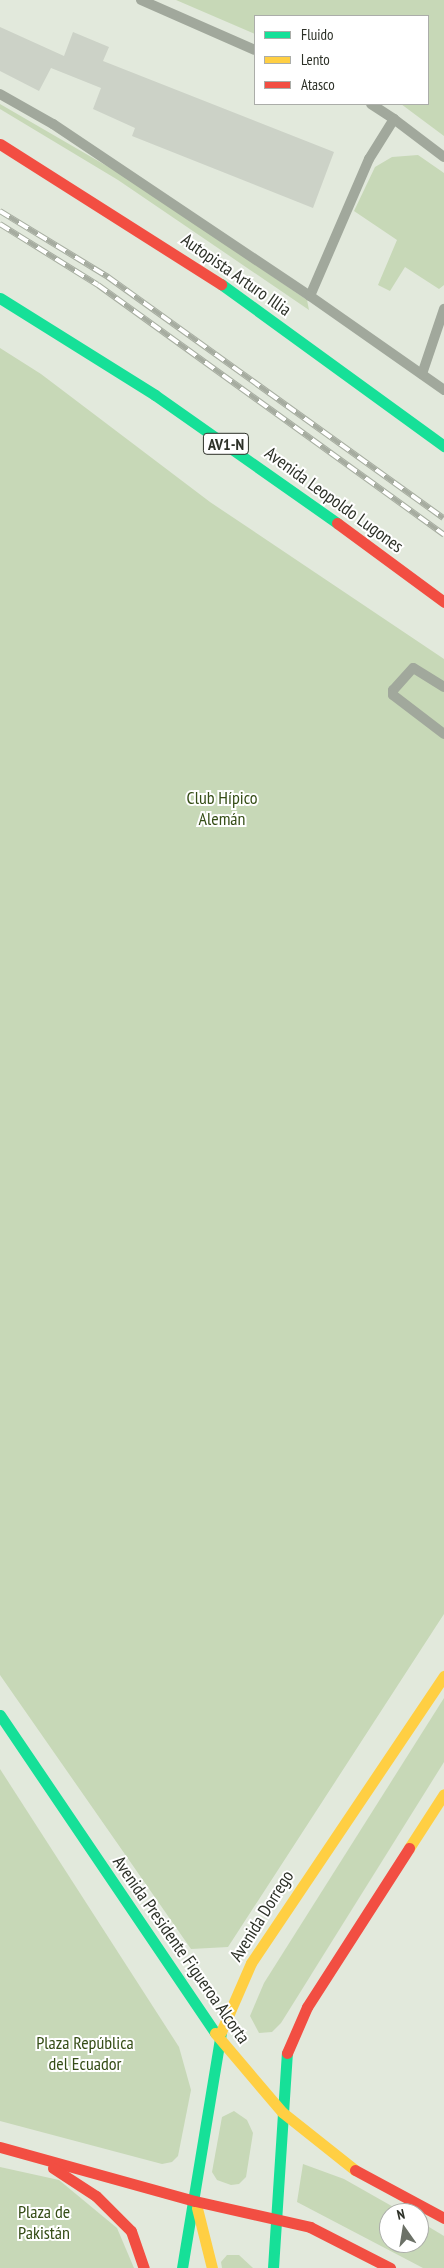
<!DOCTYPE html>
<html>
<head>
<meta charset="utf-8">
<style>
  body { margin:0 }
  #map { position:relative; width:444px; height:2268px; overflow:hidden; background:#e2e9dc; font-family:"PT Sans Narrow",sans-serif }
  div>[style] { position:absolute }
  .green>* { inset:0; background:#c7d8b7 }
  .building>* { inset:0; background:#ccd2c7 }
  .lane>* { height:10px; margin:-5px; padding:0 5px; transform-origin:5px; border-radius:5px; background:#a1a89c }
  .fast>* { height:11px; margin:-5.5px; padding:0 5.5px; transform-origin:5.5px; border-radius:5.5px; background:#16e098 }
  .slow>* { height:11px; margin:-5.5px; padding:0 5.5px; transform-origin:5.5px; border-radius:5.5px; background:#ffcf43 }
  .jam>* { height:11px; margin:-5.5px; padding:0 5.5px; transform-origin:5.5px; border-radius:5.5px; background:#f24e42 }
  .rail>* { height:5.5px; margin-top:-2.75px; transform-origin:0; background:repeating-linear-gradient(90deg,#fff 0 11px,#a6aca0 0 22px); box-sizing:border-box; border-block:1px solid #a6aca0 }
  span { translate:-50% -50%; white-space:nowrap; text-align:center; line-height:1.15; -webkit-text-stroke:4px #fff; paint-order:stroke }
  .shield-label span { padding:1px 4px; background:#fff; border:1px solid; border-radius:4px; -webkit-text-stroke-width:0 }
  .shield-label { font-size:16px; color:#2d3128; font-weight:700 }
  .street-label { font-size:18px; color:#2d3128 }
  .park-label { font-size:18px; color:#354d16 }
  .legend { position:absolute; left:254px; top:15px; width:175px; height:90px; box-sizing:border-box; background:#fff; border:1px solid #abada9; margin:0; padding:6px 9px; list-style:none; font-size:15px; color:#2d3128 }
  .legend li { display:flex; align-items:center; gap:10px; height:25px }
  .legend b { width:25px; border:1px solid #abada9 }
  .north { position:absolute; left:379px; top:2203px; width:50px; height:50px; box-sizing:border-box; background:#fff; border:1px solid #abada9; border-radius:50%; rotate:347deg; font-size:14px; font-weight:700; line-height:20px; text-align:center; color:#2d3128 }
  .north::after { content:''; display:block; margin:auto; width:18px; height:22px; background:#6c7167; clip-path:polygon(50% 0,100% 100%,50% 72%,0 100%) }
</style>
</head>
<body>
<div id="map">
  <div class="green">
    <div style="clip-path:polygon(176px 0,444px 0,444px 136px,401px 104px,428px 104px,428px 16px,255px 16px,255px 34px)"></div>
    <div style="clip-path:polygon(0 104px,131px 180px,307px 300px,309px 310px,118px 180px,0 109px)"></div>
    <div style="clip-path:polygon(418px 155px,444px 173px,444px 285px,439px 289px,405px 267px,390px 291px,378px 285px,397px 240px,354px 211px,375px 167px,392px 157px)"></div>
    <div style="clip-path:polygon(0 348px,41px 374px,210px 502px,444px 659px,444px 1614px,228px 1947px,191px 1949px,0 1675px)"></div>
    <div style="clip-path:polygon(444px 1698px,444px 1762px,281px 2023px,272px 2032px,259px 2033px,250px 2016px,264px 1983px)"></div>
    <div style="clip-path:polygon(0 1769px,179px 2047px,191px 2090px,178px 2156px,172px 2162px,162px 2164px,0 2121px)"></div>
    <div style="clip-path:polygon(234px 2111px,247px 2120px,253px 2133px,246px 2177px,239px 2184px,231px 2185px,217px 2180px,212px 2172px,222px 2117px)"></div>
    <div style="clip-path:polygon(303px 2164px,344px 2179px,404px 2213px,389px 2213px,389px 2243px,419px 2243px,419px 2221px,444px 2236px,444px 2268px,423px 2268px,297px 2202px)"></div>
    <div style="clip-path:polygon(0 2167px,59px 2180px,117px 2228px,134px 2268px,0 2268px)"></div>
    <div style="clip-path:polygon(227px 2255px,239px 2255px,253px 2268px,222px 2268px,221px 2262px)"></div>
  </div>
  <div class="building">
    <div style="clip-path:polygon(0 27px,64px 56px,73px 32px,109px 47px,103px 61px,334px 152px,313px 208px,132px 136px,135px 128px,93px 109px,101px 88px,51px 68px,39px 91px,0 71px)"></div>
  </div>
  <div class="lane">
    <div style="left:141px;top:0;width:124px;rotate:23.7deg"></div>
    <div style="left:0;top:94px;width:61px;rotate:29.5deg"></div>
    <div style="left:53px;top:124px;width:309px;rotate:33.8deg"></div>
    <div style="left:371px;top:104px;width:27px;rotate:33deg"></div>
    <div style="left:444px;top:157px;width:63px;rotate:-142.8deg"></div>
    <div style="left:394px;top:119px;width:47px;rotate:122deg"></div>
    <div style="left:369px;top:159px;width:149px;rotate:113.3deg"></div>
    <div style="left:310px;top:296px;width:164px;rotate:35deg"></div>
    <div style="left:422px;top:374px;width:69px;rotate:-71.3deg"></div>
    <div style="left:444px;top:687px;width:36px;rotate:-148deg"></div>
    <div style="left:413px;top:668px;width:30px;rotate:132deg"></div>
    <div style="left:393px;top:690px;width:5px;rotate:90deg"></div>
    <div style="left:393px;top:695px;width:64px;rotate:37.4deg"></div>
  </div>
  <div class="fast">
    <div style="left:221px;top:284px;width:276px;rotate:36deg"></div>
    <div style="left:0;top:298px;width:183px;rotate:32deg"></div>
    <div style="left:155px;top:395px;width:223px;rotate:35.1deg"></div>
    <div style="left:0;top:1715px;width:384px;rotate:55.9deg"></div>
    <div style="left:182px;top:2268px;width:239px;rotate:-80.6deg"></div>
    <div style="left:273px;top:2268px;width:215px;rotate:-86.3deg"></div>
  </div>
  <div class="slow">
    <div style="left:409px;top:1848px;width:64px;rotate:-57.1deg"></div>
    <div style="left:221px;top:2032px;width:75px;rotate:-66.5deg"></div>
    <div style="left:251px;top:1963px;width:346px;rotate:-56.1deg"></div>
    <div style="left:215px;top:2033px;width:104px;rotate:49.7deg"></div>
    <div style="left:282px;top:2112px;width:93px;rotate:38.5deg"></div>
    <div style="left:197px;top:2208px;width:62px;rotate:76deg"></div>
  </div>
  <div class="jam">
    <div style="left:0;top:144px;width:262px;rotate:32.4deg"></div>
    <div style="left:337px;top:523px;width:133px;rotate:36.4deg"></div>
    <div style="left:287px;top:2053px;width:50px;rotate:-66.5deg"></div>
    <div style="left:307px;top:2007px;width:189px;rotate:-57.3deg"></div>
    <div style="left:0;top:2147px;width:202px;rotate:15.5deg"></div>
    <div style="left:195px;top:2201px;width:118px;rotate:12.7deg"></div>
    <div style="left:310px;top:2227px;width:90px;rotate:27.1deg"></div>
    <div style="left:53px;top:2168px;width:51px;rotate:33.1deg"></div>
    <div style="left:96px;top:2196px;width:49px;rotate:45deg"></div>
    <div style="left:131px;top:2231px;width:39px;rotate:71deg"></div>
    <div style="left:355px;top:2170px;width:101px;rotate:28.3deg"></div>
  </div>
  <div class="rail">
    <div style="left:0;top:211px;width:127px;rotate:31.4deg"></div>
    <div style="left:108px;top:277px;width:413px;rotate:35.7deg"></div>
    <div style="left:0;top:224px;width:115px;rotate:31.9deg"></div>
    <div style="left:98px;top:285px;width:427px;rotate:35.8deg"></div>
  </div>
  <div class="shield-label">
    <span style="left:226px;top:444px">AV1-N</span>
  </div>
  <div class="street-label">
    <span style="left:236px;top:275px;rotate:35deg">Autopista Arturo Illia</span>
    <span style="left:334px;top:500px;rotate:36deg">Avenida Leopoldo Lugones</span>
    <span style="left:262px;top:1916px;rotate:-58deg">Avenida Dorrego</span>
    <span style="left:181px;top:1950px;rotate:55deg">Avenida Presidente Figueroa Alcorta</span>
  </div>
  <div class="park-label">
    <span style="left:222px;top:809px">Club Hípico<br>Alemán</span>
    <span style="left:85px;top:2054px">Plaza República<br>del Ecuador</span>
    <span style="left:44px;top:2223px">Plaza de<br>Pakistán</span>
  </div>
  <ul class="legend">
  <li><b style="height:6px;background:#16e098"></b>Fluido</li>
  <li><b style="height:6px;background:#ffcf43"></b>Lento</li>
  <li><b style="height:6px;background:#f24e42"></b>Atasco</li>
  </ul>
  <div class="north">N</div>
</div>
</body>
</html>
